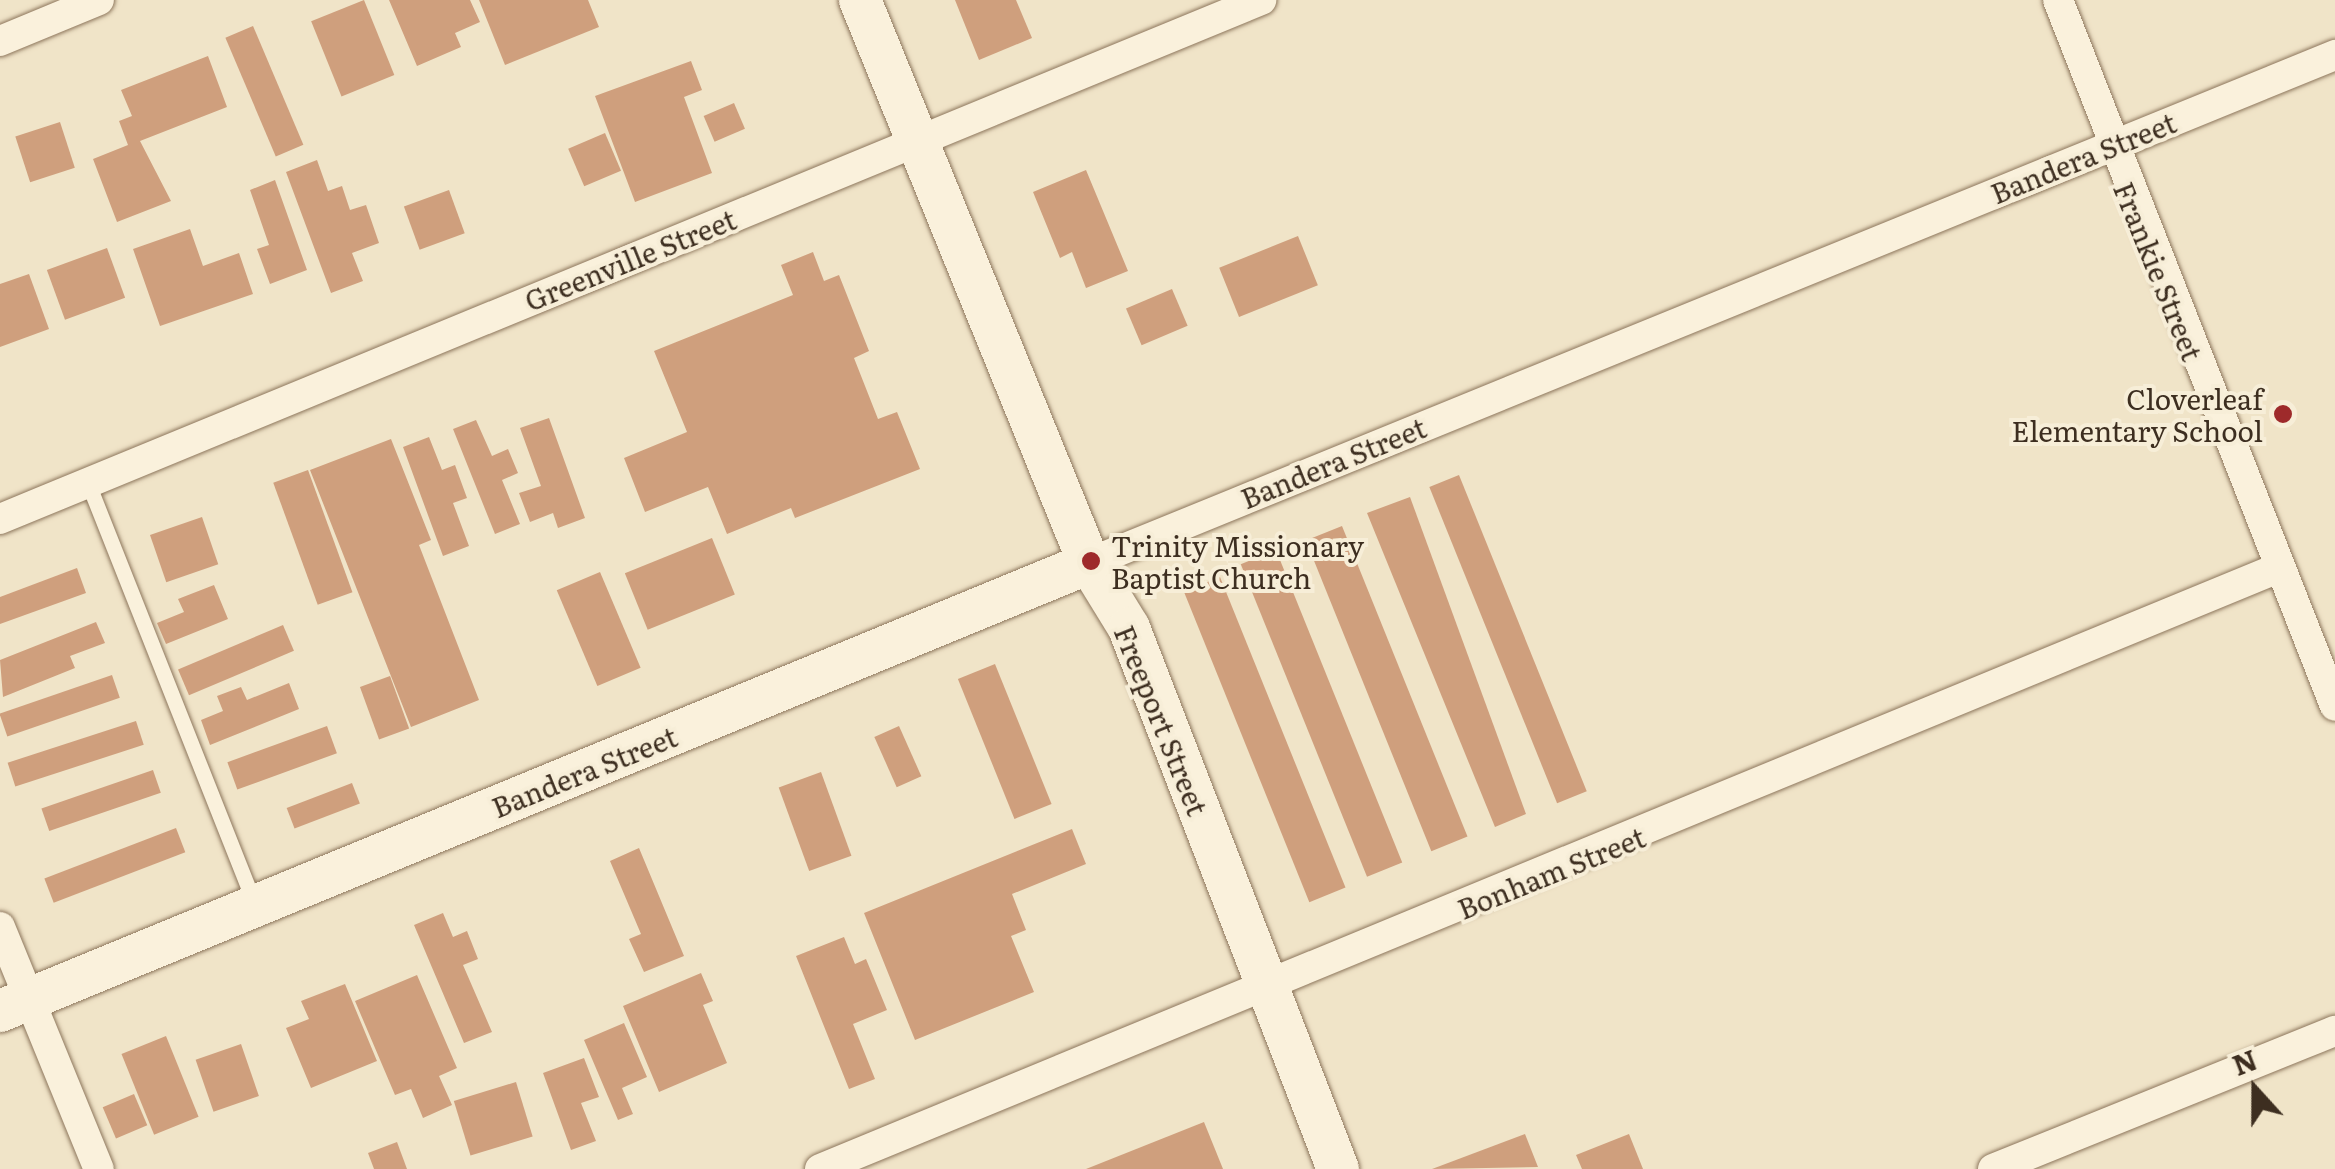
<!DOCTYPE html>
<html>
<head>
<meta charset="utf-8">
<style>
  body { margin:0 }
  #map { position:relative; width:2335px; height:1169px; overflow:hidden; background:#f0e4c8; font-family:Literata,serif }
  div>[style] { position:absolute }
  .building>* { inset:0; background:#cf9f7d; transform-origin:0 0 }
  .roads { filter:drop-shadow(0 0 2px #8d765c) drop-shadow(0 0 2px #8d765c) }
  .lane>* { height:15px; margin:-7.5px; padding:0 7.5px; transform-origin:7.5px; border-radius:7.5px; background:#faf1dc }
  .street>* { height:30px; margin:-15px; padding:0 15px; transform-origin:15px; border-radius:15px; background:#faf1dc }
  .secondary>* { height:42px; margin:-21px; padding:0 21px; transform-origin:21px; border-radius:21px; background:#faf1dc }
  .dots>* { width:28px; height:28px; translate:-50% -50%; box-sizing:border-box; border:5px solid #f7eed8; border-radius:50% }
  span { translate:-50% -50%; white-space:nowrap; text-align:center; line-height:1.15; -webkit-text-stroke:8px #f7eed8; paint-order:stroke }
  .street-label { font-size:28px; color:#3d2e20 }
  .poi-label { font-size:28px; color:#3d2e20 }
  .right { translate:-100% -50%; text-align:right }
  .left { translate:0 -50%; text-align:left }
  .north { position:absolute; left:2205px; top:1039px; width:100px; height:100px; -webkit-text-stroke:8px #f7eed8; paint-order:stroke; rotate:339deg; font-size:28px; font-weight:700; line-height:40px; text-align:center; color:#3d2e20 }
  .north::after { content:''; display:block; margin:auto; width:35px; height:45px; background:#3d2e20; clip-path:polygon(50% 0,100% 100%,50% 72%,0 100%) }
</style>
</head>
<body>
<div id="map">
  <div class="building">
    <div style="left:364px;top:0;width:81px;height:57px;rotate:68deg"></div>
    <div style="clip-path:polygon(389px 0,470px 0,480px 22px,455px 33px,461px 47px,417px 66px)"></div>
    <div style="clip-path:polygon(479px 0,588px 0,599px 27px,505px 65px)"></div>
    <div style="clip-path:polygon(955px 0,1016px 0,1032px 38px,979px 60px)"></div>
    <div style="left:253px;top:26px;width:129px;height:30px;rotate:67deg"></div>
    <div style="clip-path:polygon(208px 56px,227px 107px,140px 141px,171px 201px,117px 222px,93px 159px,128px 145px,119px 121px,132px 116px,121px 90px)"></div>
    <div style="clip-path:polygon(691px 61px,702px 90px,684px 97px,712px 173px,635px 202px,595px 96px)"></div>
    <div style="left:734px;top:103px;width:28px;height:33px;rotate:67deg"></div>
    <div style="left:60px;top:122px;width:48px;height:47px;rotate:72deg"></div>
    <div style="left:605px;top:133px;width:41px;height:40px;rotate:67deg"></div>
    <div style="clip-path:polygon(317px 160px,328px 191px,342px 186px,350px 210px,366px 205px,379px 243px,352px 253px,363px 281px,331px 293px,286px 172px)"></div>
    <div style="clip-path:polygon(1086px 170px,1128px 271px,1086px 288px,1072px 252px,1060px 258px,1033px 192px)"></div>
    <div style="clip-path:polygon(275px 180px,307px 270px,270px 284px,257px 249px,269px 245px,250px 190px)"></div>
    <div style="left:449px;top:190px;width:46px;height:48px;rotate:70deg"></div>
    <div style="clip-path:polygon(190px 229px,203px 266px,239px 253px,253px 294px,160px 326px,133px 249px)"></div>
    <div style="left:1298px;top:236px;width:53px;height:85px;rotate:68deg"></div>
    <div style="left:107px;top:248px;width:53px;height:64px;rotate:70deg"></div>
    <div style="clip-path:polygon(813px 252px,824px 281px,839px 275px,869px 351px,854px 358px,878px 419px,897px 412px,920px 469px,795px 518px,791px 508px,727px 534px,708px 487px,645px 512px,624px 458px,687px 432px,654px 351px,793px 295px,781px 265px)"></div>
    <div style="clip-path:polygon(29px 274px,49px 329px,0 347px,0 284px)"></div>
    <div style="left:1172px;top:289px;width:40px;height:50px;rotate:67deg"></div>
    <div style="clip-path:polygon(549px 418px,585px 518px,558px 528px,553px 513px,530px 522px,519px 493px,541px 486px,520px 428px)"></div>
    <div style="clip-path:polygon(476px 420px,492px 456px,508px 449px,518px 473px,502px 480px,520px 524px,495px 534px,453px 429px)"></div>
    <div style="clip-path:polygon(429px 437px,442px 470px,455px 465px,467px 498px,453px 503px,469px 546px,443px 556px,403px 447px)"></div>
    <div style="clip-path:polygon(391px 439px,431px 540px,419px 545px,479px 700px,411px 727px,310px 470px)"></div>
    <div style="left:308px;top:470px;width:130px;height:37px;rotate:70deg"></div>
    <div style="left:1459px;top:475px;width:341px;height:32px;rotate:68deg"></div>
    <div style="clip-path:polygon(1410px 497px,1526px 814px,1495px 827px,1367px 513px)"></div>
    <div style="left:202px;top:517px;width:50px;height:55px;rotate:71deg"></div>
    <div style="left:1342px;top:526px;width:335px;height:39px;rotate:68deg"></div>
    <div style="left:712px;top:538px;width:61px;height:94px;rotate:68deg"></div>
    <div style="left:1276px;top:550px;width:337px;height:38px;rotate:68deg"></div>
    <div style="clip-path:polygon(77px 568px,86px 593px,0 624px,0 597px)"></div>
    <div style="left:600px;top:572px;width:104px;height:47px;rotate:67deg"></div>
    <div style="left:1220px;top:577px;width:335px;height:39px;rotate:68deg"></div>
    <div style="clip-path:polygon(214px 585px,228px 619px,166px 644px,157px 623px,184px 612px,178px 599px)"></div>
    <div style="clip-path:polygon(96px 622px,105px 643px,70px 656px,75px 668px,3px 697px,0 660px)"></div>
    <div style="left:283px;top:625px;width:28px;height:114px;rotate:67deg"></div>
    <div style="left:995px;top:664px;width:151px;height:40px;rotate:68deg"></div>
    <div style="left:112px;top:675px;width:24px;height:119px;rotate:71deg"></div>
    <div style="left:390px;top:676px;width:56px;height:32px;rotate:70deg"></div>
    <div style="clip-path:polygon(289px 683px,299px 709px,210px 745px,201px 720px,223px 711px,217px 696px,241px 687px,247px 700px)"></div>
    <div style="left:136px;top:721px;width:25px;height:135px;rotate:72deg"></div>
    <div style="left:327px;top:726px;width:29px;height:106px;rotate:70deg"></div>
    <div style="left:899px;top:726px;width:55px;height:27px;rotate:66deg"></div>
    <div style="left:153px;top:770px;width:24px;height:118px;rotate:71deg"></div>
    <div style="left:821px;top:772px;width:89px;height:45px;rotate:70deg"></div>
    <div style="left:352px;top:783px;width:22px;height:70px;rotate:69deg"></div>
    <div style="left:176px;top:828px;width:26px;height:141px;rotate:69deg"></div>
    <div style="clip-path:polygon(1072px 829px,1086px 864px,1012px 894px,1026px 930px,1011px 936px,1034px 992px,915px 1040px,864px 913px)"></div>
    <div style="clip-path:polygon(639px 848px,684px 956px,644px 972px,629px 939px,641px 934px,610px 861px)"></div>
    <div style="clip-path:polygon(443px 913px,453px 937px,467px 931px,478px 959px,463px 965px,492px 1032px,464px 1043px,414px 925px)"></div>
    <div style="clip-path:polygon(844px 937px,855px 964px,866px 959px,887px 1010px,853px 1024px,875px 1079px,849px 1089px,796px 956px)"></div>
    <div style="clip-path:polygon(701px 973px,713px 1001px,703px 1005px,727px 1063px,659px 1092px,623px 1006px)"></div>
    <div style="clip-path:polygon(417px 975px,457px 1068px,439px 1076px,452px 1105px,423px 1118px,411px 1089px,395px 1095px,355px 1001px)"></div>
    <div style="clip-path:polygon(345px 984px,377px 1061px,311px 1088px,286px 1028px,309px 1019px,301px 1001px)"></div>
    <div style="clip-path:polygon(624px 1023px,647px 1077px,622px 1088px,633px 1114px,618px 1120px,584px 1040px)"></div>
    <div style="left:166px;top:1036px;width:87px;height:48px;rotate:68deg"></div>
    <div style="left:241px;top:1044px;width:55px;height:48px;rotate:71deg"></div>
    <div style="clip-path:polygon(584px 1058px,599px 1097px,581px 1103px,596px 1141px,571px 1150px,543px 1073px)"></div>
    <div style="left:516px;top:1082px;width:57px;height:65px;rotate:73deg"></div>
    <div style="left:134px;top:1094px;width:34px;height:34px;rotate:67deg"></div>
    <div style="clip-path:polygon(1204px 1122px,1223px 1169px,1086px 1169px)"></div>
    <div style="clip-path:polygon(1525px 1134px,1538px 1167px,1432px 1169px)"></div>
    <div style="clip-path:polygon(1629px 1134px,1643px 1169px,1582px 1169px,1576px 1155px)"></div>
    <div style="clip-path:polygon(397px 1142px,407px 1169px,374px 1169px,368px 1153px)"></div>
  </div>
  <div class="roads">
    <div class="lane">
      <div style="left:88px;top:483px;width:451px;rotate:68.4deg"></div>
    </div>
    <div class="street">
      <div style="left:2058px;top:0;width:758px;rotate:68.58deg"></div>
      <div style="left:0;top:41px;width:107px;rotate:-22.5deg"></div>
      <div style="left:0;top:519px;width:1364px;rotate:-22.37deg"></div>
      <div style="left:1089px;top:563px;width:1346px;rotate:-22.18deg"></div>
      <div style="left:0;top:927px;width:261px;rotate:67.8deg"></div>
      <div style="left:820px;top:1169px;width:1577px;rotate:-22.4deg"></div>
      <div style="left:1993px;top:1169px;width:369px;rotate:-22deg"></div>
    </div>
    <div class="secondary">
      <div style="left:860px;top:0;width:608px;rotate:67.87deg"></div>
      <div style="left:1089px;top:563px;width:76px;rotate:58.4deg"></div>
      <div style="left:1129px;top:628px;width:580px;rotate:68.88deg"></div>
      <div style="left:0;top:1011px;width:1178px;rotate:-22.36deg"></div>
    </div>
  </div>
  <div class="dots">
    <div style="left:2283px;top:414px;background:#9e2a2b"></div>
    <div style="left:1091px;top:561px;background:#9e2a2b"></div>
  </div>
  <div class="street-label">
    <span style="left:2083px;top:157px;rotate:-22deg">Bandera Street</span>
    <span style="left:630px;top:259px;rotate:-22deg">Greenville Street</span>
    <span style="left:2159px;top:271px;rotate:68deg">Frankie Street</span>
    <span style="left:1333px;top:462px;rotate:-22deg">Bandera Street</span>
    <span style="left:1162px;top:720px;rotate:68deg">Freeport Street</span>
    <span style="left:584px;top:771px;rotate:-22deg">Bandera Street</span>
    <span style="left:1551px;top:872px;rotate:-22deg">Bonham Street</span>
  </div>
  <div class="poi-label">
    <span class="right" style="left:2263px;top:414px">Cloverleaf<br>Elementary School</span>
    <span class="left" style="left:1111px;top:561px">Trinity Missionary<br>Baptist Church</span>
  </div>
  <div class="north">N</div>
</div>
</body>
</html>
